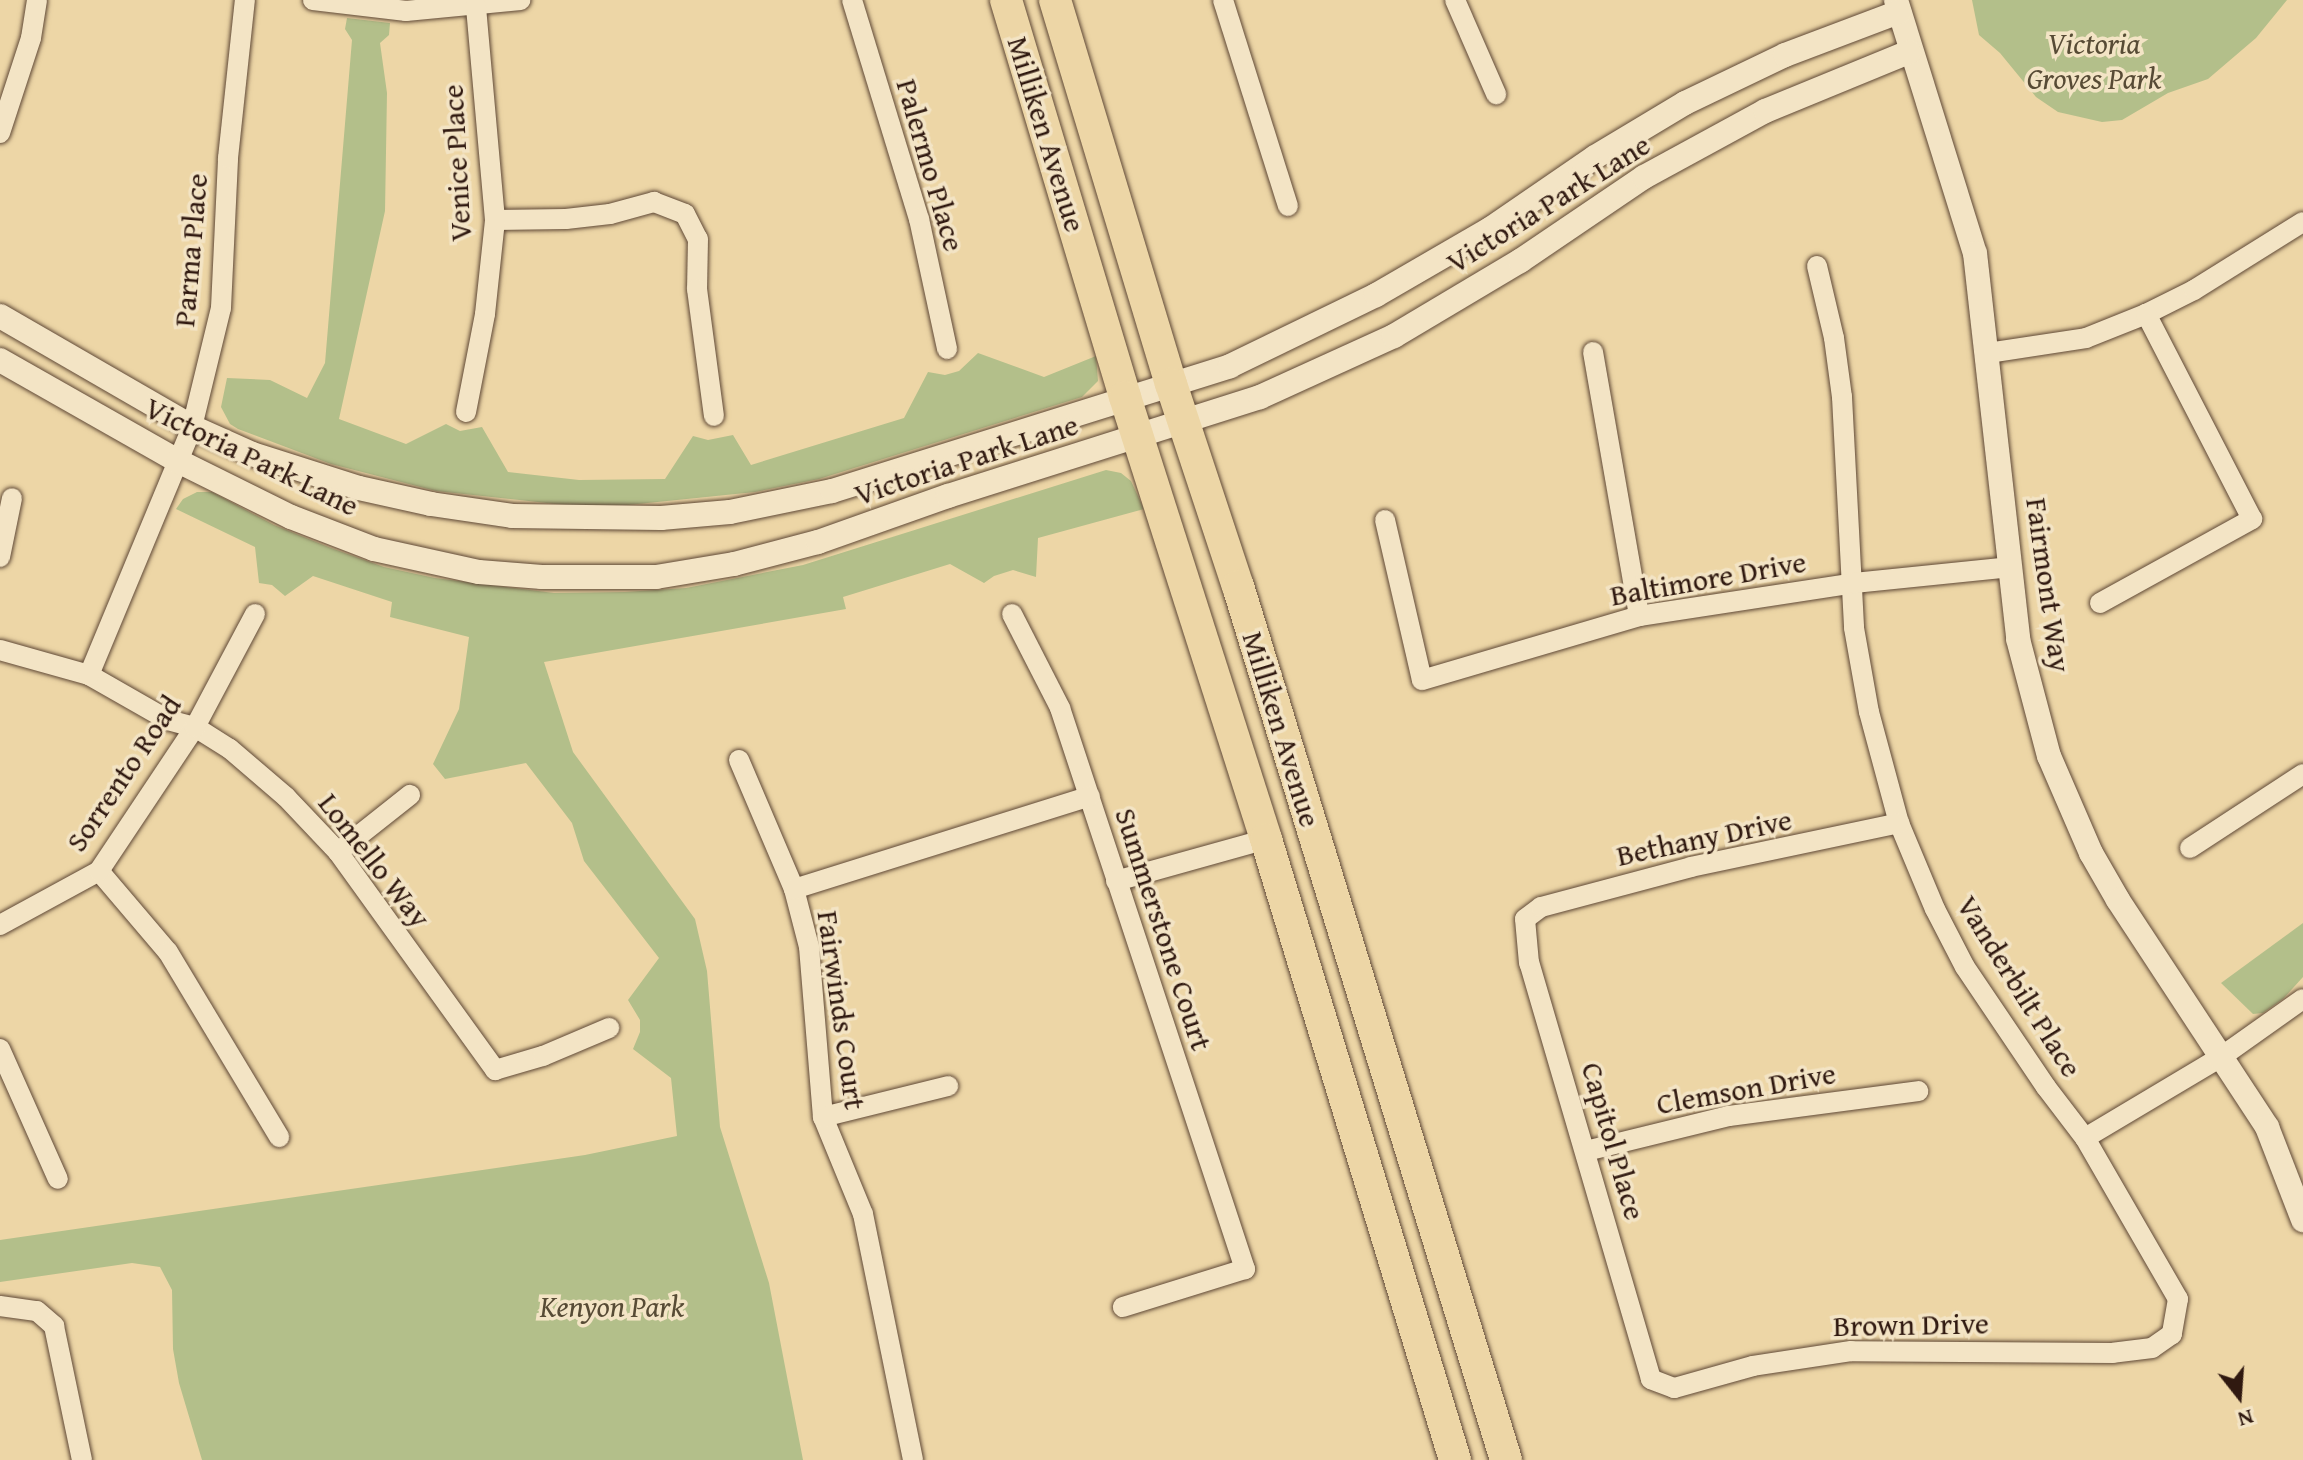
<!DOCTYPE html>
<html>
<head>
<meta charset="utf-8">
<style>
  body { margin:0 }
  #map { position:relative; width:2303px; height:1460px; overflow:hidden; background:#edd6a6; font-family:"Gentium Book Plus",serif }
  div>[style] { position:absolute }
  .green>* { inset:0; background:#b3bf8a }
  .roads { filter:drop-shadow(0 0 2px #5f4836) drop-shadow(0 0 2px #5f4836) }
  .minor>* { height:20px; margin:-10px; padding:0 10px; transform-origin:10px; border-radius:10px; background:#f3e4c5 }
  .tertiary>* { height:24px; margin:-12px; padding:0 12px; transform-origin:12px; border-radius:12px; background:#f3e4c5 }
  .primary>* { height:32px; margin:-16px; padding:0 16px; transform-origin:16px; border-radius:16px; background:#edd6a6 }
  span { translate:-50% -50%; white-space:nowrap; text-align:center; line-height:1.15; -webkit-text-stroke:7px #f3e4c5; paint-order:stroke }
  .park-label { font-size:30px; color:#574b35; font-style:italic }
  .street-label { font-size:30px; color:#301910 }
  .north { position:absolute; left:2199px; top:1356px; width:80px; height:80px; -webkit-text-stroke:6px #f3e4c5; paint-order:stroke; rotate:163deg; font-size:22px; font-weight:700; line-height:32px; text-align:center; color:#301910 }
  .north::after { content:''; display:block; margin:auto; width:28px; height:36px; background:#301910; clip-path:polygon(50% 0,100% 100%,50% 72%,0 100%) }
</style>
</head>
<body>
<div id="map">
  <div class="green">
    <div style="clip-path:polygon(1972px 0,2287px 0,2256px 38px,2208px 79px,2168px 93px,2122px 120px,2102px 122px,2058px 112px,2036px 97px,2000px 53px,1979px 35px)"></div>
    <div style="clip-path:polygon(347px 18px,390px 23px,389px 35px,380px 43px,387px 93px,385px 211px,339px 419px,406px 444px,446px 424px,460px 431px,482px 427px,508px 472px,579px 480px,665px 479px,693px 436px,708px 440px,733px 435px,751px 465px,904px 418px,928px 372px,945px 375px,959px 371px,978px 353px,1044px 377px,1096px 356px,1098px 381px,1082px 397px,819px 479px,755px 492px,628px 505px,574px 506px,436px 491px,331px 464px,238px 429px,230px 424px,221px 407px,227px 378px,270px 380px,307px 398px,325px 363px,352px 40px,345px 29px)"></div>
    <div style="clip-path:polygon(1106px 470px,1121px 473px,1131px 481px,1144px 509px,1038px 538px,1036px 577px,1013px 570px,994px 576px,984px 583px,950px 564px,843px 597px,846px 609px,544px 662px,573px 752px,695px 919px,707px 971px,720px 1127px,769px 1283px,803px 1460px,202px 1460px,179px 1383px,173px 1349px,172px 1290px,160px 1267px,132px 1263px,0 1282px,0 1240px,585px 1155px,677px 1136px,671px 1078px,633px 1049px,640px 1032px,640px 1020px,628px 1000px,659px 958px,584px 861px,572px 823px,526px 763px,445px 779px,433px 764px,459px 709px,469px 637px,390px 617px,392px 602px,313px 576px,285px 596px,272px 585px,259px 583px,255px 547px,176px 509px,183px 499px,197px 492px,212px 492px,274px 525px,331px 548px,384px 567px,435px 578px,554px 593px,625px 592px,686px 588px,803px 565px)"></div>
    <div style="clip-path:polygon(2303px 923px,2303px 977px,2283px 999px,2263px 1013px,2253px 1014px,2221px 983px)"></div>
  </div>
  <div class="roads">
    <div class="minor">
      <div style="left:313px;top:0;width:94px;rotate:6.7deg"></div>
      <div style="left:406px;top:11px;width:115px;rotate:-5.5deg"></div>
      <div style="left:852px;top:0;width:229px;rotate:73deg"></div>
      <div style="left:919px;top:219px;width:133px;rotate:77.8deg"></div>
      <div style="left:1223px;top:0;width:216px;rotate:72.5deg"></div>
      <div style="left:1455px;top:0;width:103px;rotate:66.4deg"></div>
      <div style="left:0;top:133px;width:100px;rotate:-71.9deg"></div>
      <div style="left:31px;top:38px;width:38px;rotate:-81deg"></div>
      <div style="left:495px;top:220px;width:71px;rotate:-0.8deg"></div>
      <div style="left:566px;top:219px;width:44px;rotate:-6.5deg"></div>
      <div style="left:610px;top:214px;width:46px;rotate:-15.3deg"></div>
      <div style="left:654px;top:202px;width:33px;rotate:21deg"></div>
      <div style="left:685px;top:214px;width:28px;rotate:63deg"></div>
      <div style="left:698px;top:239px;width:50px;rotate:91.1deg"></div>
      <div style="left:697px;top:289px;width:128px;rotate:82.4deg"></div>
      <div style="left:1817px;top:266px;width:74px;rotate:76.7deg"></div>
      <div style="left:1834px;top:338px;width:60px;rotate:82.3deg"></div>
      <div style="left:1842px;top:397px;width:231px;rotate:87deg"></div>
      <div style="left:1854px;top:628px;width:85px;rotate:79.9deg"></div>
      <div style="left:1869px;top:712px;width:115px;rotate:74.9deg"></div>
      <div style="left:1899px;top:823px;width:93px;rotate:67.3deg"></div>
      <div style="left:1935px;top:909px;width:65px;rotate:62.7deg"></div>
      <div style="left:1965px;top:967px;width:145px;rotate:56deg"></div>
      <div style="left:2046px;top:1087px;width:64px;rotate:52.6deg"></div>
      <div style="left:2085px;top:1138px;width:186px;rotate:60deg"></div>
      <div style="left:2178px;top:1299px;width:36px;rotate:100deg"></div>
      <div style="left:2172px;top:1334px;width:24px;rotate:145deg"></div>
      <div style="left:2152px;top:1348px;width:39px;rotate:173deg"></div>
      <div style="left:2113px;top:1353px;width:262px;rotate:-179.6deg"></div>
      <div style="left:1851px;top:1351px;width:99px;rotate:171.3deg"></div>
      <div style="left:1753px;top:1366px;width:82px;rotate:164.4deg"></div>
      <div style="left:1674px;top:1388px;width:25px;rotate:-159deg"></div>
      <div style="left:1651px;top:1379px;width:434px;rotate:-106.3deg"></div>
      <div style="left:1529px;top:963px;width:44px;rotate:-95.2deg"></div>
      <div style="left:1525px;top:919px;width:20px;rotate:-37deg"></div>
      <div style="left:1541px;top:907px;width:155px;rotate:-14.9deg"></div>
      <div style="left:1691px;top:867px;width:213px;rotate:-11.9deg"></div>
      <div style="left:1593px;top:352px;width:268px;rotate:80.1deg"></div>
      <div style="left:1988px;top:353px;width:99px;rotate:-8.7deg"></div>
      <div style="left:2086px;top:338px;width:65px;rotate:-21.8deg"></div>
      <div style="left:2146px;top:314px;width:54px;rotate:-26.6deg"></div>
      <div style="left:2194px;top:290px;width:128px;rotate:-32deg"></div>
      <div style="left:466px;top:412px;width:100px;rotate:-79deg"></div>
      <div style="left:485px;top:314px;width:95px;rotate:-83.9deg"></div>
      <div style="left:495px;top:220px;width:215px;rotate:-95.1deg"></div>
      <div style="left:1385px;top:520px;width:164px;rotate:77deg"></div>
      <div style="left:1422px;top:680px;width:226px;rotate:-16.4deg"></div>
      <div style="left:1639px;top:616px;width:218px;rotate:-8.7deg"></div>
      <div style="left:1854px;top:583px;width:158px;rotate:-5.8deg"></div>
      <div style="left:0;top:557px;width:60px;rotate:-78.5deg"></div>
      <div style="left:2100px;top:603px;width:174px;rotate:-28.9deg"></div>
      <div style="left:2252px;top:519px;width:231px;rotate:-117.3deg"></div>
      <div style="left:1012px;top:614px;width:106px;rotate:62.9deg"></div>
      <div style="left:1060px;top:708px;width:591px;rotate:71.75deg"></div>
      <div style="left:1245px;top:1269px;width:128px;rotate:162.7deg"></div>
      <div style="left:0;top:650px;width:92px;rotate:15.7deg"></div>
      <div style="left:89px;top:675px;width:91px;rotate:29.7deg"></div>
      <div style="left:168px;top:720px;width:28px;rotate:15deg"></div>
      <div style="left:195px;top:727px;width:41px;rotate:32.2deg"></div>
      <div style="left:230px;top:749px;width:74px;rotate:40.6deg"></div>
      <div style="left:286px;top:797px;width:76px;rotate:46.6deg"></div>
      <div style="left:338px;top:852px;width:269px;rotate:54.2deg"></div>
      <div style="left:495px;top:1070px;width:50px;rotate:-16.3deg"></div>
      <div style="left:543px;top:1056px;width:72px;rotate:-23deg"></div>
      <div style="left:89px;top:675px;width:269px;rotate:-67.4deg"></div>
      <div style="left:192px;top:427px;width:122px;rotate:-76.3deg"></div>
      <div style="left:221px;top:308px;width:150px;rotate:-87.3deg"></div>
      <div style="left:228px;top:158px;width:159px;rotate:-83.9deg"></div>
      <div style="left:739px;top:760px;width:140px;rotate:66.9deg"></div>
      <div style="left:794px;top:889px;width:60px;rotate:75.5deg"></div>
      <div style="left:809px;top:947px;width:171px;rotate:85.3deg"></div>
      <div style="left:823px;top:1117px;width:105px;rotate:67.6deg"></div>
      <div style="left:863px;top:1214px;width:251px;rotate:78.5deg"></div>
      <div style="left:2190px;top:848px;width:135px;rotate:-33.2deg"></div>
      <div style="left:338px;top:852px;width:92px;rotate:-38.4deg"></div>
      <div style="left:99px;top:871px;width:106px;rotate:49.6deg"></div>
      <div style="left:168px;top:952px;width:216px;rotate:59deg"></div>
      <div style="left:1116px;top:881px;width:156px;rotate:-15.6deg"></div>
      <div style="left:794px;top:889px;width:310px;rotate:-17.4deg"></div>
      <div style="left:0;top:925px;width:113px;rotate:-28.6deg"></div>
      <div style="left:99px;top:871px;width:173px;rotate:-56.3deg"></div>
      <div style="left:195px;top:727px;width:128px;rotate:-62deg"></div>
      <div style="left:0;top:1049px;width:142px;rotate:66deg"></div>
      <div style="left:823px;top:1117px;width:129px;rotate:-13.9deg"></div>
      <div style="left:2085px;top:1138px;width:158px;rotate:-30.8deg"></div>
      <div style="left:2221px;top:1057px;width:100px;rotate:-35.3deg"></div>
      <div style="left:1586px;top:1151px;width:147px;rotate:-13.8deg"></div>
      <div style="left:1729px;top:1116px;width:191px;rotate:-7.5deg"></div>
      <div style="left:0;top:1306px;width:37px;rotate:8deg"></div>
      <div style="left:37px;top:1311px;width:23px;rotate:41deg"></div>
      <div style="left:54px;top:1326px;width:137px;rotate:78.2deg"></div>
    </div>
    <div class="tertiary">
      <div style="left:1896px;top:0;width:265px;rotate:72.7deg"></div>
      <div style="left:1975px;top:253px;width:388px;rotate:83.6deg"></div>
      <div style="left:2018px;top:639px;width:121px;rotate:75.2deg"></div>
      <div style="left:2049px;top:756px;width:106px;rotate:66.6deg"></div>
      <div style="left:2091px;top:853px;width:54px;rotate:60.1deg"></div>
      <div style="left:2118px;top:900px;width:272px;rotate:56.7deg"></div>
      <div style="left:2267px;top:1127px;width:100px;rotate:68.8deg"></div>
      <div style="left:0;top:316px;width:222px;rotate:30deg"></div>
      <div style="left:192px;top:427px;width:66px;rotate:24.2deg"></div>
      <div style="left:252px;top:454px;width:112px;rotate:17.6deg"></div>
      <div style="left:359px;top:488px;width:74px;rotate:12.5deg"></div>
      <div style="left:431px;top:504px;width:82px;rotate:8.4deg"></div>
      <div style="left:512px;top:516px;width:149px;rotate:0.8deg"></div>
      <div style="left:661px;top:518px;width:69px;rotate:-5deg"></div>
      <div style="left:730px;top:512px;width:104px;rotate:-11.6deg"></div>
      <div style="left:832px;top:491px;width:417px;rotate:-17.4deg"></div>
      <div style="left:1230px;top:366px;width:162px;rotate:-25.9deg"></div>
      <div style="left:1376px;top:295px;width:132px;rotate:-30.1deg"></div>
      <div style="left:1490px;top:229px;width:127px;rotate:-34.4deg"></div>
      <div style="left:1595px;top:157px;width:105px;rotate:-31deg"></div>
      <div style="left:1685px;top:103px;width:111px;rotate:-25.6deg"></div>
      <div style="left:1785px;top:55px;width:122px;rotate:-20.7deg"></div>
      <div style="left:0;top:360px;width:205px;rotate:29.6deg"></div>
      <div style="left:178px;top:461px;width:126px;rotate:26.4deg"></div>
      <div style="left:291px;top:517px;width:89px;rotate:21.1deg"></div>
      <div style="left:374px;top:549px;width:107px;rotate:12.4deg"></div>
      <div style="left:479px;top:572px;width:63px;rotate:4.5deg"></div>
      <div style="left:542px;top:577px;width:114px"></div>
      <div style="left:656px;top:577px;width:79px;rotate:-9.5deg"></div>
      <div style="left:734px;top:564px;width:87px;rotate:-14.7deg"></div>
      <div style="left:818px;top:542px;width:138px;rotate:-19.5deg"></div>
      <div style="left:948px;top:496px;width:327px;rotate:-17.6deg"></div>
      <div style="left:1260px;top:397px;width:147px;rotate:-24.5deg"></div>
      <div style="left:1394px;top:336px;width:147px;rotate:-30.8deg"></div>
      <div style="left:1520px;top:261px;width:150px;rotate:-34.1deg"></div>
      <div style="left:1644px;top:177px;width:138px;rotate:-28.6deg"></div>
      <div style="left:1765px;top:111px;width:156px;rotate:-22.3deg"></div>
    </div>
    <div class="primary">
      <div style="left:1006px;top:0;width:414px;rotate:73.3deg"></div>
      <div style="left:1125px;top:397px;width:464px;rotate:72.3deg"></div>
      <div style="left:1266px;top:839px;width:649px;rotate:73.07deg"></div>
      <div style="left:1055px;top:0;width:401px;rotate:73.2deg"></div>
      <div style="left:1171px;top:384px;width:213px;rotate:71.7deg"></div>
      <div style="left:1238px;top:586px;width:914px;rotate:72.95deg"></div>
    </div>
  </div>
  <div class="park-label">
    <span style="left:2094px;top:60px">Victoria<br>Groves Park</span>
    <span style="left:612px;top:1306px">Kenyon Park</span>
  </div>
  <div class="street-label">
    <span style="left:1047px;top:134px;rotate:73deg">Milliken Avenue</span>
    <span style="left:456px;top:163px;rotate:-93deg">Venice Place</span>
    <span style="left:931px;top:165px;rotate:74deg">Palermo Place</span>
    <span style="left:1548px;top:203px;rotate:-32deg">Victoria Park Lane</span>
    <span style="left:190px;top:250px;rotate:-85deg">Parma Place</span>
    <span style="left:252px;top:456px;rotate:26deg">Victoria Park Lane</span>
    <span style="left:966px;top:459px;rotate:-18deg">Victoria Park Lane</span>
    <span style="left:1708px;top:578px;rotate:-10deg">Baltimore Drive</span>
    <span style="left:2049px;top:585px;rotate:82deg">Fairmont Way</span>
    <span style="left:1282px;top:729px;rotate:73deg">Milliken Avenue</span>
    <span style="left:123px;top:773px;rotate:-56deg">Sorrento Road</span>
    <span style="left:1704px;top:837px;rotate:-12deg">Bethany Drive</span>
    <span style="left:375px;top:860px;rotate:52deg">Lomello Way</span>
    <span style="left:1164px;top:929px;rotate:72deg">Summerstone Court</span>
    <span style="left:2020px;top:986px;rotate:58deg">Vanderbilt Place</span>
    <span style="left:842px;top:1010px;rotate:82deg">Fairwinds Court</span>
    <span style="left:1746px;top:1088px;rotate:-10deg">Clemson Drive</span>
    <span style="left:1614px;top:1141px;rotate:74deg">Capitol Place</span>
    <span style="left:1911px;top:1324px;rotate:-1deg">Brown Drive</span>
  </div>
  <div class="north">N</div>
</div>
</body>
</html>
